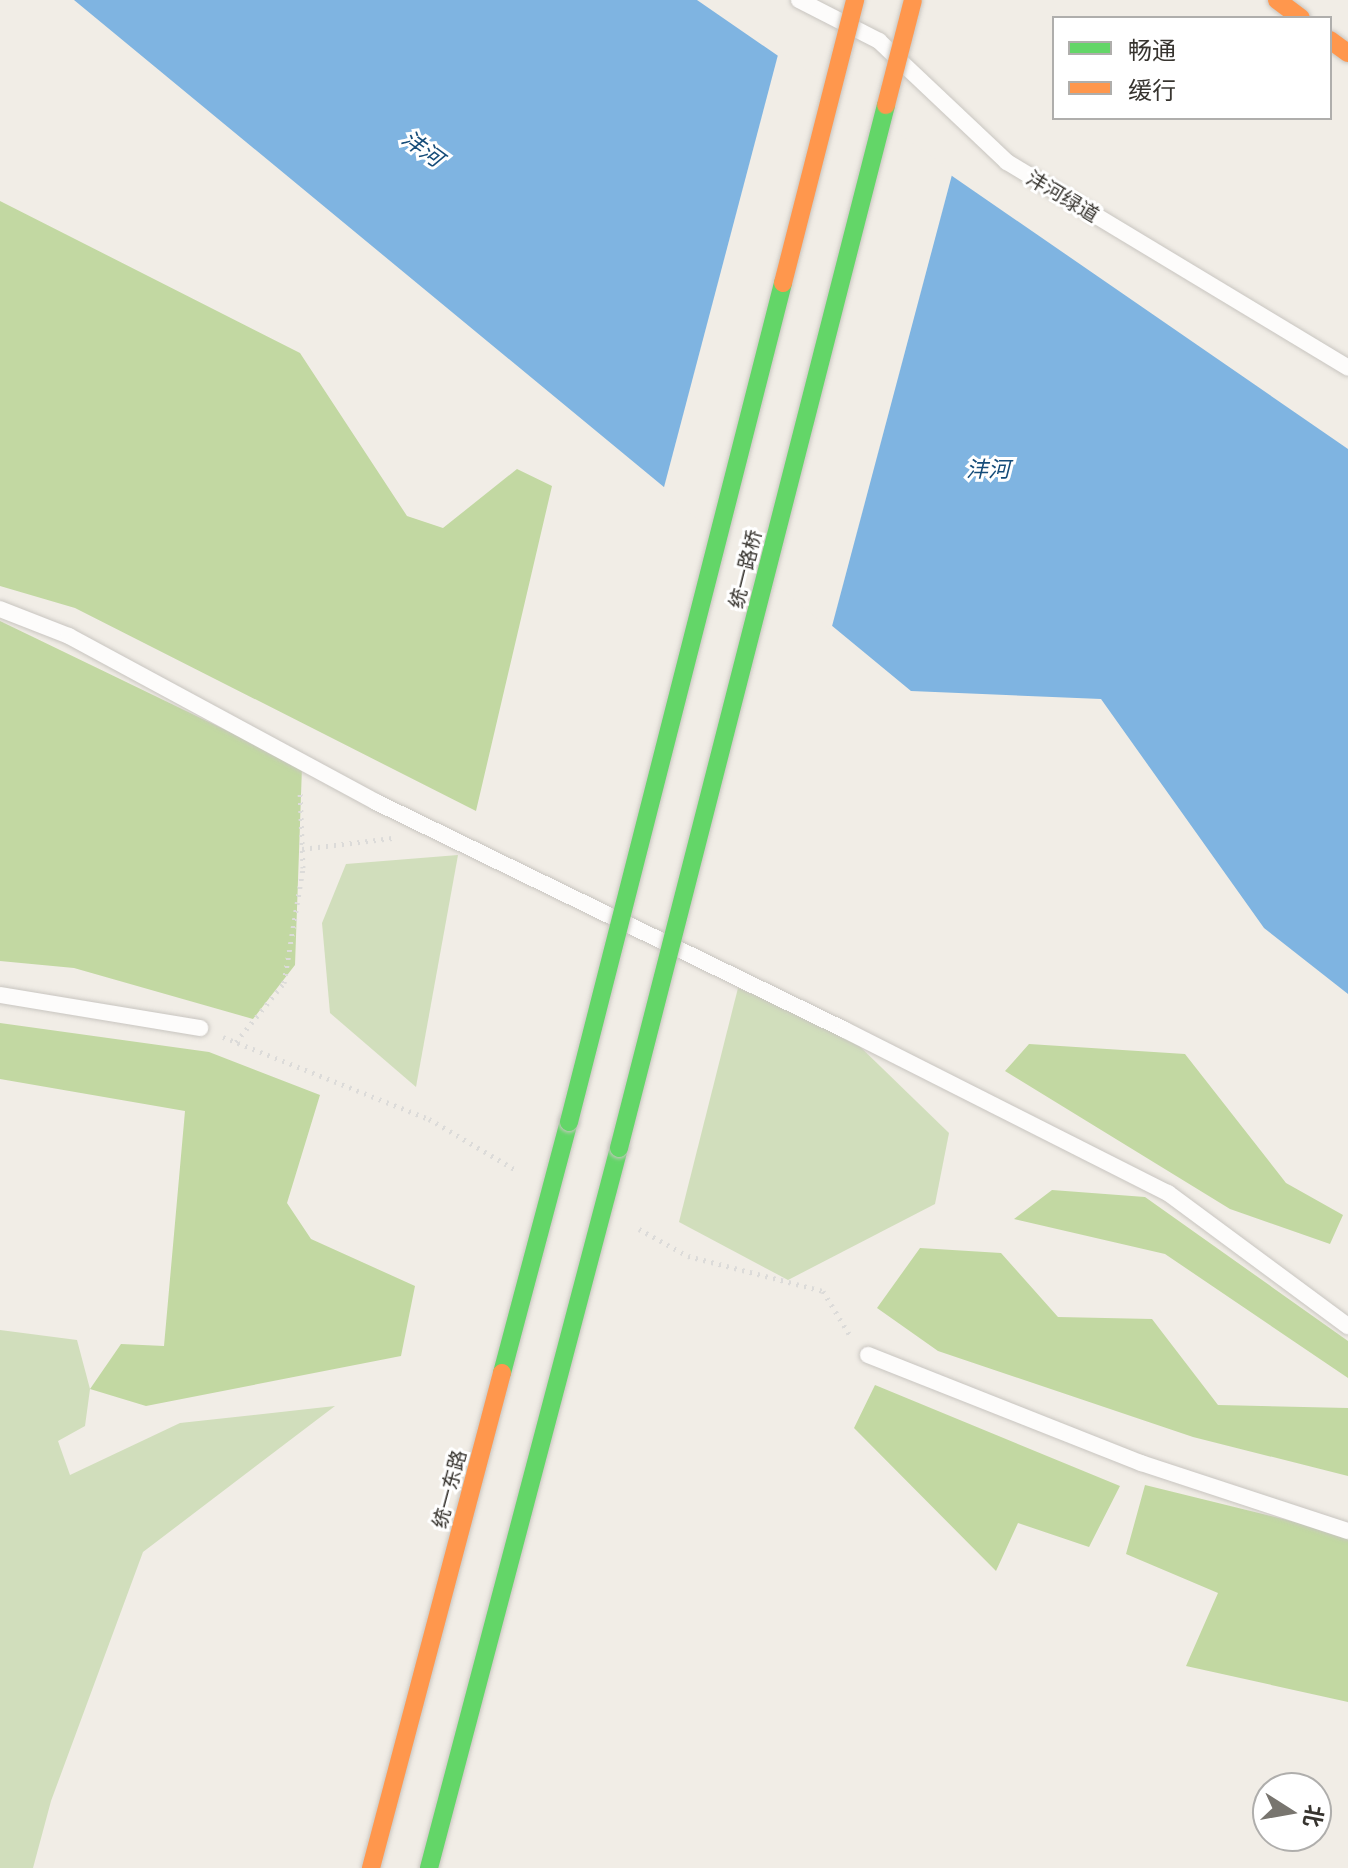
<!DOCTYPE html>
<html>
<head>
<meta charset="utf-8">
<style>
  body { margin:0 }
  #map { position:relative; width:1348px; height:1868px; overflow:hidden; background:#f1ede6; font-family:Commissioner,"Noto Sans SC",sans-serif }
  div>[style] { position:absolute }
  .green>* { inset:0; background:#d1debc }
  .forest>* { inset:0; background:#c2d8a2 }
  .water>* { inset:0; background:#7fb4e1 }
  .pier>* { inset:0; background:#f1ede6 }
  .path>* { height:5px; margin-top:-2.5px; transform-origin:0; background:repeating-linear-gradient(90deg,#dcdbd9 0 2px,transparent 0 8px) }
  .roads { filter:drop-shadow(0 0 2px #c8c5c0) drop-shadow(0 0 2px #c8c5c0) }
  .lane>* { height:16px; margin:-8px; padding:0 8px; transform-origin:8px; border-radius:8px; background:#fdfcfb }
  .fast>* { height:18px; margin:-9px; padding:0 9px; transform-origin:9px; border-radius:9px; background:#63d668 }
  .slow>* { height:18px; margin:-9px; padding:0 9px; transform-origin:9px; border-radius:9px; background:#ff974d }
  .bridges { filter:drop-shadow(0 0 2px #c8c5c0) drop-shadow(0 0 2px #c8c5c0) }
  .fast-bridge>* { height:18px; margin:-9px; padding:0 9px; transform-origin:9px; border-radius:9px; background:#63d668 }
  .slow-bridge>* { height:18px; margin:-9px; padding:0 9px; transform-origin:9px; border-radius:9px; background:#ff974d }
  span { translate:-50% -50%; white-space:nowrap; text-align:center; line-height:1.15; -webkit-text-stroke:6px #fff; paint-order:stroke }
  .street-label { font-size:20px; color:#37342f }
  .water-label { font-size:22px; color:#154c79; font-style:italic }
  .legend { position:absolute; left:1052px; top:16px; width:280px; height:104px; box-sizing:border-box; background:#fff; border:2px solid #afaeac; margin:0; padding:10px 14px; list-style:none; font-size:24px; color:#37342f }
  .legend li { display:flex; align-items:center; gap:16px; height:40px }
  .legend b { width:40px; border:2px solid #afaeac }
  .north { position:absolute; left:1252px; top:1772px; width:80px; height:80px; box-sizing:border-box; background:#fff; border:2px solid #afaeac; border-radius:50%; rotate:101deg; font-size:22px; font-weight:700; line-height:32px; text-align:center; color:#37342f }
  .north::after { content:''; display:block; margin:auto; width:28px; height:36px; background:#78756f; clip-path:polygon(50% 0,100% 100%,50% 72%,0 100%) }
</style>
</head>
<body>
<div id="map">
  <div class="green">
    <div style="clip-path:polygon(458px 855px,416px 1087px,330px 1013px,322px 923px,346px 864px)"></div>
    <div style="clip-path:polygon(738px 988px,848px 1035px,949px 1133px,935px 1204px,788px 1280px,679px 1222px)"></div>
    <div style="clip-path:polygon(0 1330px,77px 1340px,90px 1389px,85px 1426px,58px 1441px,70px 1475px,180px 1423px,335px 1406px,143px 1552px,51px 1801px,33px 1868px,0 1868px)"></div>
  </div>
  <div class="forest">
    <div style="clip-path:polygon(0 201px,300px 353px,407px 516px,443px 528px,517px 469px,552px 486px,476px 811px,75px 608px,0 586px)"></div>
    <div style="clip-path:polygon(0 621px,302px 767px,295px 965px,253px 1019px,74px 968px,0 961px)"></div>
    <div style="clip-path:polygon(0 1023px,209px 1052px,320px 1095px,287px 1203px,311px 1239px,415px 1286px,401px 1356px,146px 1406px,90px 1389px,121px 1344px,164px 1346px,185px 1111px,0 1079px)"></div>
    <div style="clip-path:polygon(1029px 1044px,1185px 1054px,1286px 1183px,1343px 1215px,1330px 1244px,1230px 1209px,1005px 1071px)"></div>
    <div style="clip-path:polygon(1052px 1190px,1145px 1197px,1348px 1341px,1348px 1378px,1165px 1254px,1014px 1219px)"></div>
    <div style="clip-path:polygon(920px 1248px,1001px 1253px,1058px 1317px,1152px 1319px,1218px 1405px,1348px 1408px,1348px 1476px,1193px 1437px,938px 1351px,877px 1308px)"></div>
    <div style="clip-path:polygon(875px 1385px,1120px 1486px,1089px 1547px,1018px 1523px,996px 1571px,854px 1428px)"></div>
    <div style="clip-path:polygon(1145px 1485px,1348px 1535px,1348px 1702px,1186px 1666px,1218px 1593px,1126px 1554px)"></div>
  </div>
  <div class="water">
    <div style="clip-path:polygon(74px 0,697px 0,1348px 449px,1348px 994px,1264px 928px,1101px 699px,911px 691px)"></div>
  </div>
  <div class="pier">
    <div style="clip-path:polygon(779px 51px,953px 171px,831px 630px,663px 491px)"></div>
  </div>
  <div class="path">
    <div style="left:302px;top:849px;width:91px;rotate:-7deg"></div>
    <div style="left:223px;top:1037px;width:222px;rotate:21.7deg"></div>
    <div style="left:429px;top:1119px;width:101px;rotate:30.4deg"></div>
    <div style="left:236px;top:1042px;width:76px;rotate:-50.9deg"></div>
    <div style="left:284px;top:983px;width:117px;rotate:-80.6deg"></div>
    <div style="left:303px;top:868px;width:78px;rotate:-92.2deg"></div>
    <div style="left:639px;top:1229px;width:56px;rotate:28.9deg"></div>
    <div style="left:688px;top:1256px;width:139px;rotate:14.5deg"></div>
    <div style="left:823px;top:1291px;width:54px;rotate:58.7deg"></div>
  </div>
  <div class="roads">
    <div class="lane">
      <div style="left:799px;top:0;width:90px;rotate:27.1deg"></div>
      <div style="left:879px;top:41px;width:176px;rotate:43.4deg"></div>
      <div style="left:1007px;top:162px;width:398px;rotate:31.1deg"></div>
      <div style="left:0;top:609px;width:74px;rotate:21.4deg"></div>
      <div style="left:69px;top:636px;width:349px;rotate:28.4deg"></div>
      <div style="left:376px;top:802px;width:521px;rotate:25.93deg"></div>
      <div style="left:845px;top:1030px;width:362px;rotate:26.8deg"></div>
      <div style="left:1168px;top:1193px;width:224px;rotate:36.5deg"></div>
      <div style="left:0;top:995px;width:203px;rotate:9.4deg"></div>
      <div style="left:868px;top:1355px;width:294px;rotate:21.6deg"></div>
      <div style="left:1141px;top:1463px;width:218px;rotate:18.2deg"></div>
    </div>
    <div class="fast">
      <div style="left:502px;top:1373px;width:260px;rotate:-75.1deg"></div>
      <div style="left:429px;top:1868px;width:745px;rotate:-75.22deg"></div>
    </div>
    <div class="slow">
      <div style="left:1277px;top:0;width:30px;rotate:37deg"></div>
      <div style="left:1330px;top:40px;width:22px;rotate:36deg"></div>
      <div style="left:371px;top:1868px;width:512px;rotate:-75.18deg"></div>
    </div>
  </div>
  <div class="bridges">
    <div class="fast-bridge">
      <div style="left:569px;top:1122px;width:866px;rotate:-75.69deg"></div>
      <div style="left:619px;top:1148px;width:1077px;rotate:-75.64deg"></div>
    </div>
    <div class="slow-bridge">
      <div style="left:886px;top:105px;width:108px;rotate:-75.6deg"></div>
      <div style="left:783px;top:283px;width:292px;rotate:-75.7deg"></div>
    </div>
  </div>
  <div class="street-label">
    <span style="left:1063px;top:196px;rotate:31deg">沣河绿道</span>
    <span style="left:745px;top:569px;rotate:-76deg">统一路桥</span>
    <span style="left:449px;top:1489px;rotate:-75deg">统一东路</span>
  </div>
  <div class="water-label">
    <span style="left:423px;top:148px;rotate:36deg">沣河</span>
    <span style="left:988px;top:469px">沣河</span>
  </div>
  <ul class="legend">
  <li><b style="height:10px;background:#63d668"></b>畅通</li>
  <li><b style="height:10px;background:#ff974d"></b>缓行</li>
  </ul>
  <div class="north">北</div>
</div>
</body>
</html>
